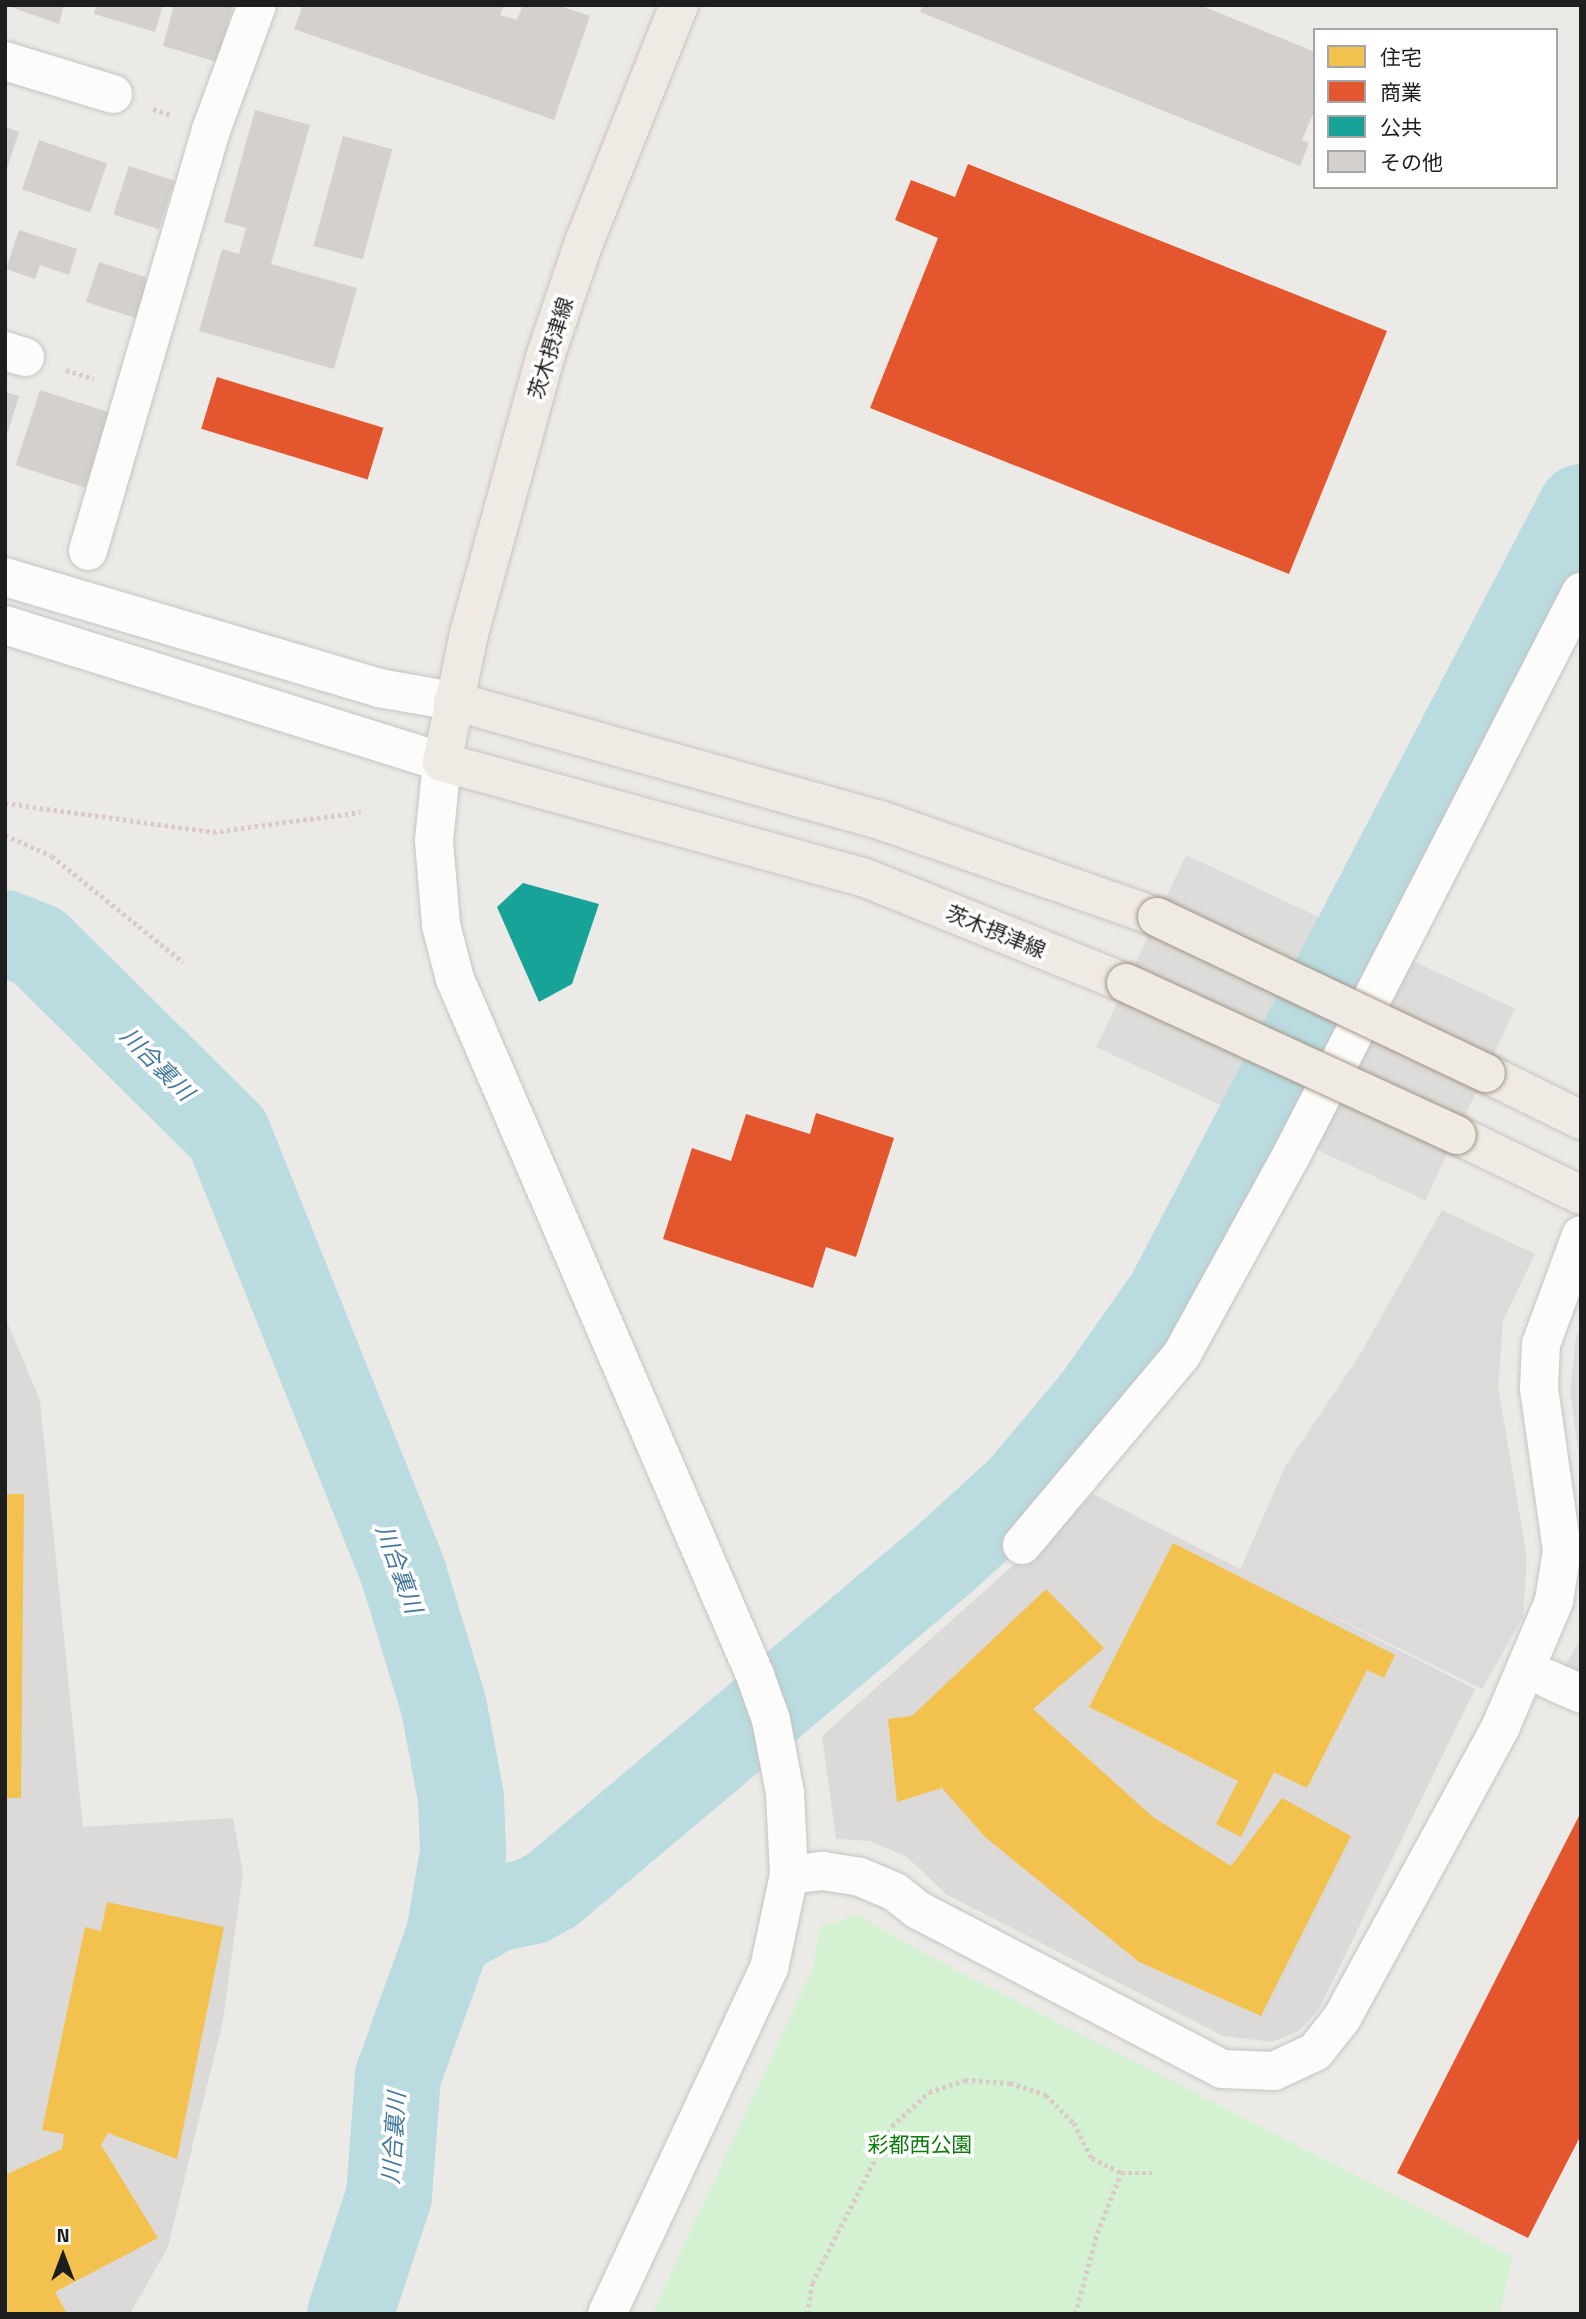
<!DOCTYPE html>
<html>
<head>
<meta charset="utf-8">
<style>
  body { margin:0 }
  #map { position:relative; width:1586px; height:2319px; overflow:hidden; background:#eceae7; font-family:"Titillium Web","Noto Sans JP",sans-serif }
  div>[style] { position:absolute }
  .residential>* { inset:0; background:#dbdad8 }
  .park>* { inset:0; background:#d4f2d2 }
  .parking>* { inset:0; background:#dcdbda }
  .pier>* { inset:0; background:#dcdcda; transform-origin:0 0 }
  .homes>* { inset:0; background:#f2c14e }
  .shops>* { inset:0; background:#e4572e; transform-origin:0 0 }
  .public>* { inset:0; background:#17a398 }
  .river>* { height:86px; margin:-43px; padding:0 43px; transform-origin:43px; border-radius:43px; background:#badbdf }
  .building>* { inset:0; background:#d3d0cd; transform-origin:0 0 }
  .path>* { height:4.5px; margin-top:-2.25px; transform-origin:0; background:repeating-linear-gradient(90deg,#dacbca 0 3.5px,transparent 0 7px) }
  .roads { filter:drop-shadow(0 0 2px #c5c4c3) drop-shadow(0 0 2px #c5c4c3) }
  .minor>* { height:38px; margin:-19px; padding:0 19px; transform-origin:19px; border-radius:19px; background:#fcfcfb }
  .major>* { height:38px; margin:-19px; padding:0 19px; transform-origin:19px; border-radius:19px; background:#f0eae4 }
  .bridges { filter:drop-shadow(0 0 2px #a29583) drop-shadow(0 0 2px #a29583) }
  .major-bridge>* { height:38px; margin:-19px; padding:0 19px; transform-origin:19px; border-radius:19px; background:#f0eae4 }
  span { translate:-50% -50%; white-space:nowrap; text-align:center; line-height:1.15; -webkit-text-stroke:7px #fff; paint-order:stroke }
  .street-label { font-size:21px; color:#1e1e1e }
  .park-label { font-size:21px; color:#0c7c0c }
  .water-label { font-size:23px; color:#44789d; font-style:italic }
  .frame { position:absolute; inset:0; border:7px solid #1e1e1e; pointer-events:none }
  .legend { position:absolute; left:1313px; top:28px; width:245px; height:161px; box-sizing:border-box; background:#fff; border:2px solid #a5a5a5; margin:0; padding:9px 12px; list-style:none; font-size:21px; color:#1e1e1e }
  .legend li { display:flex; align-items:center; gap:14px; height:35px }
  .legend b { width:35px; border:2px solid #a5a5a5 }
  .north { position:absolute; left:28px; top:2221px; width:70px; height:70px; -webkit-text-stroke:5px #fff; paint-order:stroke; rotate:0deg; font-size:19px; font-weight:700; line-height:28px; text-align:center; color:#1e1e1e }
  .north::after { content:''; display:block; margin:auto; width:24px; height:32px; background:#1e1e1e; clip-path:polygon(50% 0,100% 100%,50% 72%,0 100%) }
</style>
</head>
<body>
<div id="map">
  <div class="residential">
    <div style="clip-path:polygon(5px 1317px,40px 1400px,83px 1827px,233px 1818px,243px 1873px,223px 2020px,168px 2247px,130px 2314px,5px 2314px)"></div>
    <div style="clip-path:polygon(1093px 1494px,1475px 1689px,1319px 2009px,1299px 2031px,1272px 2042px,1223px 2036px,947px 1895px,907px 1857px,870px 1841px,836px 1839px,822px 1736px)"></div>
  </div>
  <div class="park">
    <div style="clip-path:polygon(858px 1915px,914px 1948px,1512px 2256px,1500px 2314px,652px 2314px,813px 1968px,820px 1927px)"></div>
  </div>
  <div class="parking">
    <div style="clip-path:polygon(1442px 1210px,1535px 1254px,1503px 1321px,1498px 1387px,1527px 1558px,1523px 1617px,1482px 1689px,1240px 1570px,1285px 1467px,1359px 1356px)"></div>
    <div style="clip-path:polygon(1581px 1328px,1581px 1469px,1570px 1392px,1576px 1337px)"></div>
    <div style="clip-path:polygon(1581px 1638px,1581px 1675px,1564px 1668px)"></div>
  </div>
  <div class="pier">
    <div style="left:1186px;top:855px;width:363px;height:212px;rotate:25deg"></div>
  </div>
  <div class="homes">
    <div style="clip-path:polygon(5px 1494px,24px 1494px,21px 1798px,5px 1798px)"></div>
    <div style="clip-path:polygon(1173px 1543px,1395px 1655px,1384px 1678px,1367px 1670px,1307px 1788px,1274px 1772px,1241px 1837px,1216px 1824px,1238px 1781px,1089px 1707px)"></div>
    <div style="clip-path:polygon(1046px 1589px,1104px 1648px,1033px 1709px,1153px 1817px,1231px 1866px,1282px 1798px,1351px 1836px,1261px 2016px,1139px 1962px,985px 1837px,942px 1788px,897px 1802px,888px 1719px,912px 1716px)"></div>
    <div style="clip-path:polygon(107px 1902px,224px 1927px,177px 2159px,108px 2133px,101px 2145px,158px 2238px,55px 2292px,67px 2314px,5px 2314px,5px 2175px,62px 2149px,64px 2134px,42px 2130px,85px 1927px,101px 1931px)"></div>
  </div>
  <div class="shops">
    <div style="clip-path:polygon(968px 164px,1387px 331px,1289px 574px,870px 408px,938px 238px,895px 220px,911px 180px,955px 197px)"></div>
    <div style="left:217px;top:377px;width:174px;height:54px;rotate:17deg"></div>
    <div style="clip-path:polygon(816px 1113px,894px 1138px,856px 1257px,826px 1247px,813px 1288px,663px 1239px,692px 1148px,731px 1161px,746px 1114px,810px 1134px)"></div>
    <div style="clip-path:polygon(1581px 1812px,1581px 2135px,1528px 2238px,1397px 2173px)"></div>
  </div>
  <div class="public">
    <div style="clip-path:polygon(523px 883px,599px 904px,572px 984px,539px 1002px,497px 907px)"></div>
  </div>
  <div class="river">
    <div style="left:5px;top:933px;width:35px;rotate:22deg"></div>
    <div style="left:38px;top:946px;width:267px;rotate:44.7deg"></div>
    <div style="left:228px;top:1134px;width:475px;rotate:68.2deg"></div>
    <div style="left:404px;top:1575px;width:138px;rotate:73.1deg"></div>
    <div style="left:444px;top:1707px;width:93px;rotate:79.4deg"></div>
    <div style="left:461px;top:1798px;width:55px;rotate:87.9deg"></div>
    <div style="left:463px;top:1853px;width:83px;rotate:99.7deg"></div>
    <div style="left:449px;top:1935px;width:150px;rotate:109.9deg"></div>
    <div style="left:398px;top:2076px;width:120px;rotate:94.3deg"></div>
    <div style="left:389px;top:2196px;width:124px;rotate:108.3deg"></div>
    <div style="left:449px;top:1935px;width:53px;rotate:-29.5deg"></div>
    <div style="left:495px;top:1909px;width:38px;rotate:-12deg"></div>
    <div style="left:532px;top:1901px;width:23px;rotate:-29deg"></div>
    <div style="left:552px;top:1890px;width:510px;rotate:-40.15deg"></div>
    <div style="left:942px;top:1561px;width:105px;rotate:-42.3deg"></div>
    <div style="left:1020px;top:1490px;width:116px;rotate:-49.9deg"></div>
    <div style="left:1095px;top:1401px;width:128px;rotate:-54.8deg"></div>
    <div style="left:1169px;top:1296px;width:890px;rotate:-62.43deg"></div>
  </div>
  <div class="building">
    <div style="clip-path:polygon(5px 5px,64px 5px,59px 24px)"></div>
    <div style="clip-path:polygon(96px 5px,163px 5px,155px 32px,94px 14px)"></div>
    <div style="clip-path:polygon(174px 5px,233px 5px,217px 62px,163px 46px)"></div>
    <div style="clip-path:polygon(303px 5px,504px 5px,500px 15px,517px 20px,523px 5px,558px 5px,590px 16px,554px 120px,294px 29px)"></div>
    <div style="clip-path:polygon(923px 5px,1200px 5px,1315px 52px,1315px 109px,1302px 140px,1309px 143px,1300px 166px,920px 12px)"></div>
    <div style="clip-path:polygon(255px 110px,310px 125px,271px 264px,357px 288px,334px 369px,199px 331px,222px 249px,239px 254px,246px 228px,224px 222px)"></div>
    <div style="clip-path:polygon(5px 127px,19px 132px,6px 171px,5px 171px)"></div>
    <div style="left:343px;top:136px;width:51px;height:114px;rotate:15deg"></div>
    <div style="left:39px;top:140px;width:72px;height:52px;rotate:19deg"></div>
    <div style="left:129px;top:166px;width:48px;height:51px;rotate:18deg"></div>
    <div style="clip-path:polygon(19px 230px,77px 249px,69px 275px,40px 265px,35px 279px,6px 269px)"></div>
    <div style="left:99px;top:262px;width:56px;height:42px;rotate:18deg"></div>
    <div style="left:40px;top:390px;width:73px;height:79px;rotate:18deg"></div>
    <div style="clip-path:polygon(5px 392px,19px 396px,6px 438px,5px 438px)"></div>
  </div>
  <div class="path">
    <div style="left:153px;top:109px;width:19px;rotate:18deg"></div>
    <div style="left:66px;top:370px;width:29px;rotate:18deg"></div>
    <div style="left:5px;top:803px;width:210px;rotate:7.9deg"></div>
    <div style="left:213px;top:832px;width:149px;rotate:-7.7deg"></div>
    <div style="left:5px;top:835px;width:51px;rotate:24.1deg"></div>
    <div style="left:52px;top:856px;width:169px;rotate:39deg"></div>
    <div style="left:807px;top:2314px;width:31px;rotate:-81deg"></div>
    <div style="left:812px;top:2283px;width:176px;rotate:-63deg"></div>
    <div style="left:892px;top:2126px;width:50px;rotate:-42.6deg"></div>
    <div style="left:929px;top:2092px;width:38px;rotate:-18deg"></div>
    <div style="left:965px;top:2080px;width:45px;rotate:3.8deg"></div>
    <div style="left:1010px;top:2083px;width:38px;rotate:18deg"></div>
    <div style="left:1046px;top:2095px;width:40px;rotate:45deg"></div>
    <div style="left:1074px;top:2123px;width:39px;rotate:63deg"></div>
    <div style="left:1092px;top:2158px;width:33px;rotate:27deg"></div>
    <div style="left:1121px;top:2173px;width:35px"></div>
    <div style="left:1075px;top:2314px;width:84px;rotate:-74.8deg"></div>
    <div style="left:1097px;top:2233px;width:65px;rotate:-68.2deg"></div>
  </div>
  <div class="roads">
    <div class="minor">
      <div style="left:5px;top:61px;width:113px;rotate:17deg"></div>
      <div style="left:5px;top:351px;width:21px;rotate:17deg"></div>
      <div style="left:88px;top:551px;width:439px;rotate:-73.7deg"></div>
      <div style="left:211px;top:130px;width:133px;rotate:-69.8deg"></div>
      <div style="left:5px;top:577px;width:390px;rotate:16.5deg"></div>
      <div style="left:379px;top:688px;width:75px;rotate:10deg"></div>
      <div style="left:5px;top:625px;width:458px;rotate:17.4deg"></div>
      <div style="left:442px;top:762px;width:79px;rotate:95.8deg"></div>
      <div style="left:434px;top:841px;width:84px;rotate:85.2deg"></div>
      <div style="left:441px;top:925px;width:56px;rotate:75.5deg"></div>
      <div style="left:455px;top:979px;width:758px;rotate:66.68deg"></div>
      <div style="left:755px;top:1675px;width:48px;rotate:70.4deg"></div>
      <div style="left:771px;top:1720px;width:74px;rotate:79.1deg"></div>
      <div style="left:785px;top:1793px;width:82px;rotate:87.2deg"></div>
      <div style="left:789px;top:1875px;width:95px;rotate:102.1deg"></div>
      <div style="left:769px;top:1968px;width:382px;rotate:115.1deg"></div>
      <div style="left:1022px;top:1545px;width:249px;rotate:-50deg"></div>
      <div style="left:1182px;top:1354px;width:228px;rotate:-61.2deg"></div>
      <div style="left:1292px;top:1154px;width:632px;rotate:-62.79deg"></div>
      <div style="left:1548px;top:1679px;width:36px;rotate:24deg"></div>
      <div style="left:789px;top:1875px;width:34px;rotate:-7deg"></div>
      <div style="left:823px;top:1871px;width:37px;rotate:9deg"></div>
      <div style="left:860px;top:1877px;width:38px;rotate:23deg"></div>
      <div style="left:895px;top:1892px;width:29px;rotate:38deg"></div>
      <div style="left:918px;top:1910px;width:343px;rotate:27.6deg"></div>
      <div style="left:1222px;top:2069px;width:52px;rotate:2.2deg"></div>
      <div style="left:1274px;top:2071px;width:45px;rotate:-24.9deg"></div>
      <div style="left:1315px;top:2052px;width:43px;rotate:-51.5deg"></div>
      <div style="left:1342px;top:2018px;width:332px;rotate:-61.4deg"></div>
      <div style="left:1501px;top:1726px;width:136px;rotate:-67deg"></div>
      <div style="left:1554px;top:1601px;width:52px;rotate:-81.1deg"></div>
      <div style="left:1562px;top:1550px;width:164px;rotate:-98.1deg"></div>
      <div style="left:1539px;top:1388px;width:44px;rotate:-87.4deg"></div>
      <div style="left:1541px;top:1344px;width:116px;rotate:-69.8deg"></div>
    </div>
    <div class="major">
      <div style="left:679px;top:5px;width:255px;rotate:111.8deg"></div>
      <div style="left:584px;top:242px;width:118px;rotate:108.7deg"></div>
      <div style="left:546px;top:354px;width:290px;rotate:105.4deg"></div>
      <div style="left:469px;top:634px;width:131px;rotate:101.9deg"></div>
      <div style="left:442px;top:762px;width:436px;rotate:15.3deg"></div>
      <div style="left:863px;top:877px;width:284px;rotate:22deg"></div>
      <div style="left:453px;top:701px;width:440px;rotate:15.6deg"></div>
      <div style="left:877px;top:819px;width:297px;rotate:19.3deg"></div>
      <div style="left:1486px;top:1073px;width:106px;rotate:26.3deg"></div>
      <div style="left:1457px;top:1135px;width:138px;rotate:25.8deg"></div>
    </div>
  </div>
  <div class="bridges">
    <div class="major-bridge">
      <div style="left:1157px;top:917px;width:364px;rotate:25.4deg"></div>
      <div style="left:1126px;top:983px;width:364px;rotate:24.7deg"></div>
    </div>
  </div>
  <div class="street-label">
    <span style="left:550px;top:348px;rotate:-73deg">茨木摂津線</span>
    <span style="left:996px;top:931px;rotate:22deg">茨木摂津線</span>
  </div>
  <div class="park-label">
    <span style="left:920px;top:2144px">彩都西公園</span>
  </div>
  <div class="water-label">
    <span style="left:157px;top:1064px;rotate:45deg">川合裏川</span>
    <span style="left:399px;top:1569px;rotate:70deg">川合裏川</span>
    <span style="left:394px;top:2138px;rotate:-86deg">川合裏川</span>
  </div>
  <div class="frame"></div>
  <ul class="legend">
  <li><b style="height:19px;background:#f2c14e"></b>住宅</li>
  <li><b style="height:19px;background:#e4572e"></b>商業</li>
  <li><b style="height:19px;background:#17a398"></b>公共</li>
  <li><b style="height:19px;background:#d3d0cd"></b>その他</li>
  </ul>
  <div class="north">N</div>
</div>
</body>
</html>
